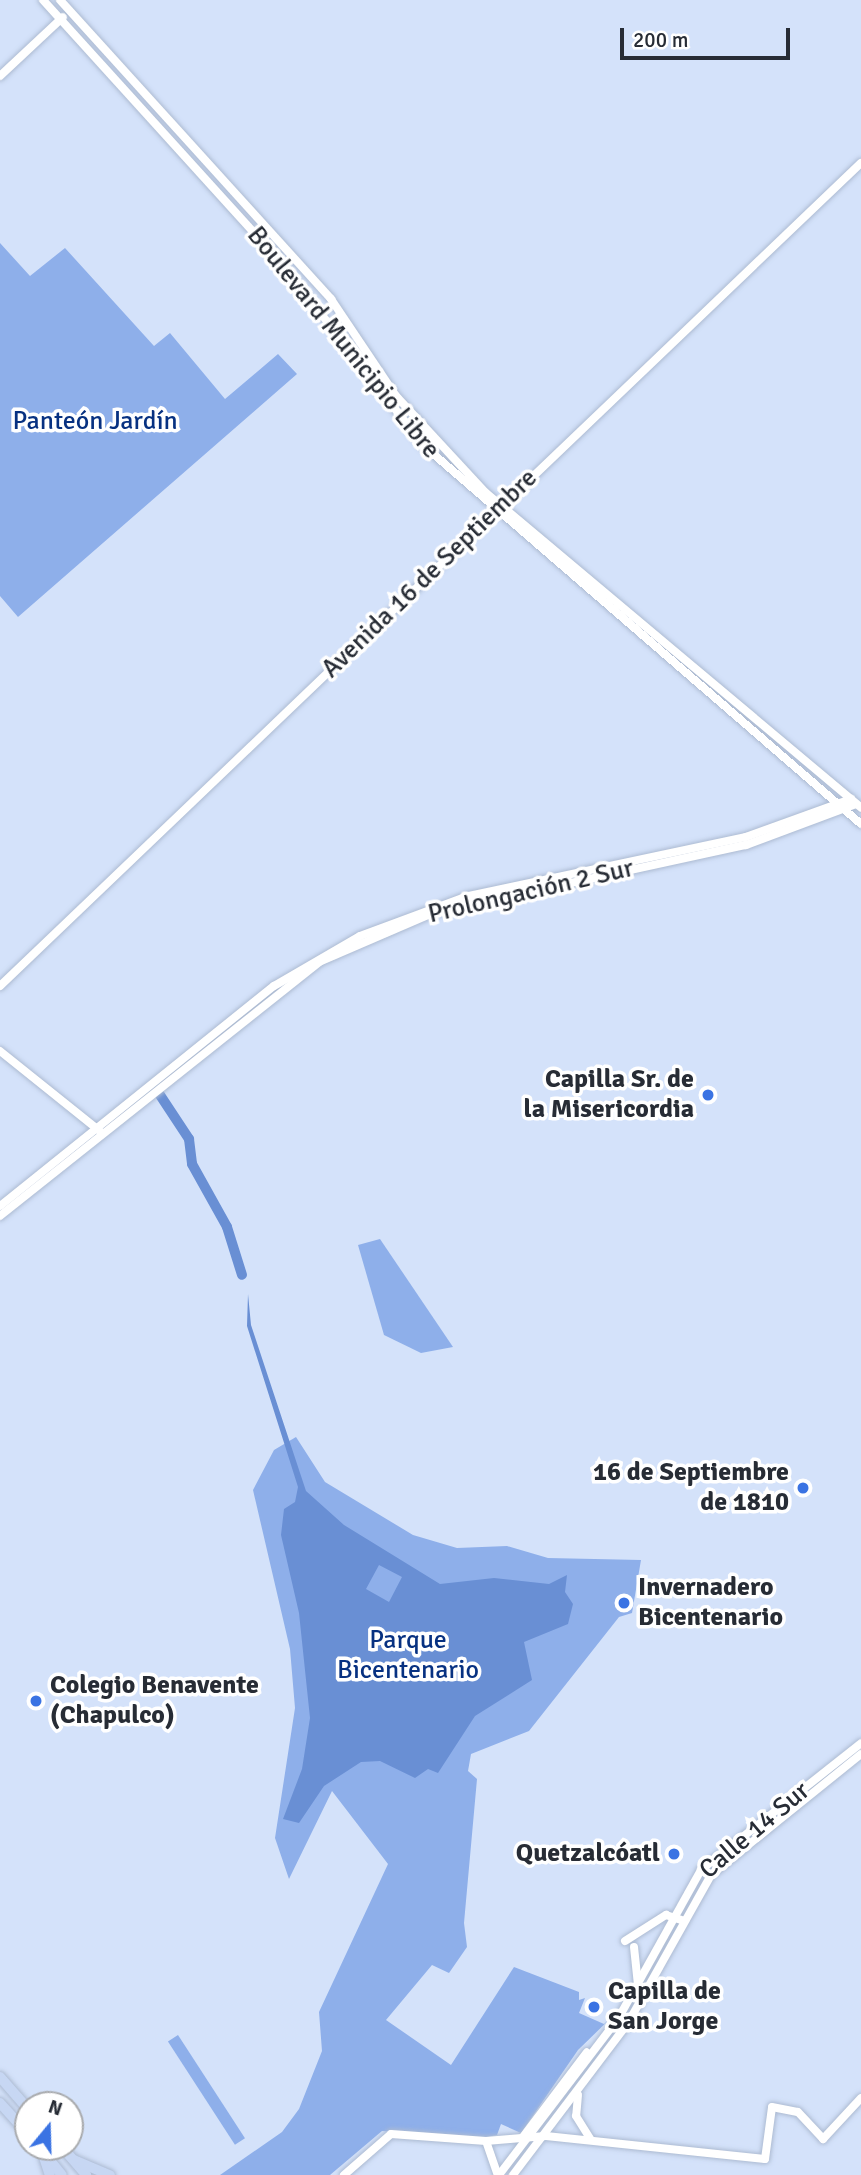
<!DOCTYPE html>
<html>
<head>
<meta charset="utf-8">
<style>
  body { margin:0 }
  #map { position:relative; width:861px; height:2175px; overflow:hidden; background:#d4e2fa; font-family:Signika,sans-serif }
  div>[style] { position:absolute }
  .green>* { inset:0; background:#8eafea; transform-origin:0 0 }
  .water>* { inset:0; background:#698fd4 }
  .stream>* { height:2px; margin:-1px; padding:0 1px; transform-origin:1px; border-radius:1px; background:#698fd4 }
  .river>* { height:10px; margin:-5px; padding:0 5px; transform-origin:5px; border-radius:5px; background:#698fd4 }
  .roads { filter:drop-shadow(0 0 2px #adbbd2) drop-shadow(0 0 2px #adbbd2) }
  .secondary>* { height:8px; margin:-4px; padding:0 4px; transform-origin:4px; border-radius:4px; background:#fff }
  .highway>* { height:10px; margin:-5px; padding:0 5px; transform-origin:5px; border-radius:5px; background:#c7d7f3 }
  .dots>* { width:19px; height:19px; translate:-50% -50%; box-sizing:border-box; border:4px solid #fff; border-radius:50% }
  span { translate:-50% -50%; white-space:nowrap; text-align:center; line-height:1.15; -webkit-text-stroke:7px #fff; paint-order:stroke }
  .street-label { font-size:26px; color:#272c35 }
  .park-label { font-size:26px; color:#073181 }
  .poi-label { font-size:26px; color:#272c35; font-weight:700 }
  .right { translate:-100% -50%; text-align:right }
  .left { translate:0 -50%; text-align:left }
  .north { position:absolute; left:14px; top:2091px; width:70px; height:70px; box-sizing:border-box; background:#fff; border:2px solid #a9abae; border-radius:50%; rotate:19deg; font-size:19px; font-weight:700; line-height:28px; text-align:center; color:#272c35 }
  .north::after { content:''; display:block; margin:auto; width:24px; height:32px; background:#3a73e3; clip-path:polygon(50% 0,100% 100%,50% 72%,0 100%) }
  .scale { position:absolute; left:620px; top:28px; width:170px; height:32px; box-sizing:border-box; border:4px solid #272c35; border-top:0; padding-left:9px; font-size:21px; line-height:24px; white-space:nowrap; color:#272c35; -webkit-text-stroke:5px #fff; paint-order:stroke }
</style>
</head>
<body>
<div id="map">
  <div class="green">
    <div style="clip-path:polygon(0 243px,30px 276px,65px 248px,154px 346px,170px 333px,225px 399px,278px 354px,297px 374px,18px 617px,0 596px)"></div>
    <div style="clip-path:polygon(380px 1239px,453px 1347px,421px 1353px,384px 1335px,358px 1245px)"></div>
    <div style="clip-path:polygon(296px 1437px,325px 1482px,413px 1535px,457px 1548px,507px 1546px,548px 1558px,641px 1560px,632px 1613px,619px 1617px,529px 1731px,471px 1754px,468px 1771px,477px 1779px,464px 1923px,467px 1947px,449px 1973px,432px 1965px,386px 2020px,451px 2065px,514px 1967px,579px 1992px,579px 2000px,585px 1998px,579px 2013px,604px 2024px,614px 2015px,578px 2050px,521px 2133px,501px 2124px,497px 2135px,482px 2138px,382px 2131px,330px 2175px,220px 2175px,282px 2132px,299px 2109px,322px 2051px,319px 2012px,388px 1864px,332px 1791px,289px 1879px,275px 1838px,295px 1708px,290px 1649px,253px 1490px,274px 1450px)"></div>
    <div style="left:178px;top:2035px;width:123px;height:12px;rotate:57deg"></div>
  </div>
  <div class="water">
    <div style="clip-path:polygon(evenodd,248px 1294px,251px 1325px,306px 1491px,344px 1525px,440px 1584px,494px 1578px,549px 1584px,567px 1575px,565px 1592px,573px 1604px,568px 1624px,524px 1642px,532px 1680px,475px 1716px,438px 1773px,428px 1769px,415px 1778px,380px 1761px,361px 1762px,324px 1786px,299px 1823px,283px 1819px,302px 1769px,310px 1718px,299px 1613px,281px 1535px,284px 1509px,295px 1502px,298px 1487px,247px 1326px,248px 1294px,379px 1565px,402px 1577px,389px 1602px,366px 1589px,379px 1565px)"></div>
  </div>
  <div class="stream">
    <div style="left:161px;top:1096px;width:54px;rotate:57.2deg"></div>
    <div style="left:190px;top:1141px;width:21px;rotate:85deg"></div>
    <div style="left:192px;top:1162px;width:77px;rotate:61.4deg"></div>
    <div style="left:229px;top:1230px;width:48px;rotate:73.1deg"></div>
  </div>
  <div class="river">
    <div style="left:160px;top:1095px;width:53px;rotate:56.6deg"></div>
    <div style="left:189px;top:1139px;width:25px;rotate:83deg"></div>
    <div style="left:192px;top:1164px;width:72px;rotate:60.9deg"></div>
    <div style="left:227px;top:1227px;width:50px;rotate:72.6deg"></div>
  </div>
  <div class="roads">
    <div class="secondary">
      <div style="left:43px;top:0;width:353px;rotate:47.8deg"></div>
      <div style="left:280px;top:261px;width:233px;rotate:52.1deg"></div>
      <div style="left:423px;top:445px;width:579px;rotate:40.87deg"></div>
      <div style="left:60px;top:0;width:404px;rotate:47.8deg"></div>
      <div style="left:331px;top:299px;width:117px;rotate:56.2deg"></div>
      <div style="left:396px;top:396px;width:131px;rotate:47.2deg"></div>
      <div style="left:485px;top:492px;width:491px;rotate:40deg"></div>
      <div style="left:0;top:76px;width:86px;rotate:-43.1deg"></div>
      <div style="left:0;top:986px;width:1191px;rotate:-43.71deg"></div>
      <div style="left:0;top:1051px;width:128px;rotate:38.7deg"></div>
      <div style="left:0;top:1206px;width:351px;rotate:-38.8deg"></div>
      <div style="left:274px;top:986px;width:99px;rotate:-30.2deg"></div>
      <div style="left:360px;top:936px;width:115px;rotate:-20.3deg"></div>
      <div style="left:468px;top:896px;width:284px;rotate:-12deg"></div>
      <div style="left:746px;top:837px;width:112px;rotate:-19.9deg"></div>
      <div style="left:0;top:1216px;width:408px;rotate:-38.5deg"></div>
      <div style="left:319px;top:962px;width:124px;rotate:-23.3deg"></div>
      <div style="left:433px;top:913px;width:320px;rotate:-12.3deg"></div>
      <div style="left:746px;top:845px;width:117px;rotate:-20.4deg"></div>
      <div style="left:625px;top:1941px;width:49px;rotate:-32.4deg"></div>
      <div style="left:666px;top:1915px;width:19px;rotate:18deg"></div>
      <div style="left:634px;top:1947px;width:38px;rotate:84deg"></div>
      <div style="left:578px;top:2095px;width:21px;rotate:95deg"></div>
      <div style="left:576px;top:2116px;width:28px;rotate:58deg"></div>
      <div style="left:523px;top:2137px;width:106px;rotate:-53deg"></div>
      <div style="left:486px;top:2141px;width:36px;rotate:71deg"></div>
      <div style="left:344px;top:2175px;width:62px;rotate:-41.1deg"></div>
      <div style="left:391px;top:2134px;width:95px;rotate:4.2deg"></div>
      <div style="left:486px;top:2141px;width:60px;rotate:-4.8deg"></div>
      <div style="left:546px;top:2136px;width:220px;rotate:6deg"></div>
      <div style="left:765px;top:2159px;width:52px;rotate:-82.3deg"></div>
      <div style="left:772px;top:2107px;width:26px;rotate:11deg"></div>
      <div style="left:798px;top:2112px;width:37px;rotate:47deg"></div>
      <div style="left:823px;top:2139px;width:56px;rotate:-47.2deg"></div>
      <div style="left:499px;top:2175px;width:196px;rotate:-52.7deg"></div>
      <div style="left:618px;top:2019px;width:171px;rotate:-60.9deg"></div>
      <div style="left:701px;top:1870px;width:204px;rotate:-38.4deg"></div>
      <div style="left:513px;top:2175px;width:191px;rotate:-52.9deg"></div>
      <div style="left:628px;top:2023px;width:170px;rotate:-60.7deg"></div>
      <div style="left:711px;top:1875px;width:193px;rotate:-38.9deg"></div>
    </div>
    <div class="highway">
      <div style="left:0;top:2077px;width:43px;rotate:48.8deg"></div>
      <div style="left:0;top:2103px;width:42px;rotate:47.9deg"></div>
      <div style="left:39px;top:2147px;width:36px;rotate:51deg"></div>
      <div style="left:62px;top:2147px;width:37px;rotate:49deg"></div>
      <div style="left:42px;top:2151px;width:25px;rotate:72deg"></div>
      <div style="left:74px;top:2160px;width:39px;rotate:23deg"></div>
    </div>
  </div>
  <div class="dots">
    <div style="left:708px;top:1095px;background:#3a73e3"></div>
    <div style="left:803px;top:1488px;background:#3a73e3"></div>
    <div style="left:624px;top:1603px;background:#3a73e3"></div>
    <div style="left:36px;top:1701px;background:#3a73e3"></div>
    <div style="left:674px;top:1854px;background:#3a73e3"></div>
    <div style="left:594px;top:2007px;background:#3a73e3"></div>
  </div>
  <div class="street-label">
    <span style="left:343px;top:343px;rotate:51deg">Boulevard Municipio Libre</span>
    <span style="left:430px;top:574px;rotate:-44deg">Avenida 16 de Septiembre</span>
    <span style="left:531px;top:892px;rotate:-13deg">Prolongación 2 Sur</span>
    <span style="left:755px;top:1831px;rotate:-40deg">Calle 14 Sur</span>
  </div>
  <div class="park-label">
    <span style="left:95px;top:422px">Panteón Jardín</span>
    <span style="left:408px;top:1656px">Parque<br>Bicentenario</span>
  </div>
  <div class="poi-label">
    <span class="right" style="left:694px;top:1095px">Capilla Sr. de<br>la Misericordia</span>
    <span class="right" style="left:789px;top:1488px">16 de Septiembre<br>de 1810</span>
    <span class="left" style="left:638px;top:1603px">Invernadero<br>Bicentenario</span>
    <span class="left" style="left:50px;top:1701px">Colegio Benavente<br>(Chapulco)</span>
    <span class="right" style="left:660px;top:1854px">Quetzalcóatl</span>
    <span class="left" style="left:608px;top:2007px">Capilla de<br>San Jorge</span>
  </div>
  <div class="north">N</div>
  <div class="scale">200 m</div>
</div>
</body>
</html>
